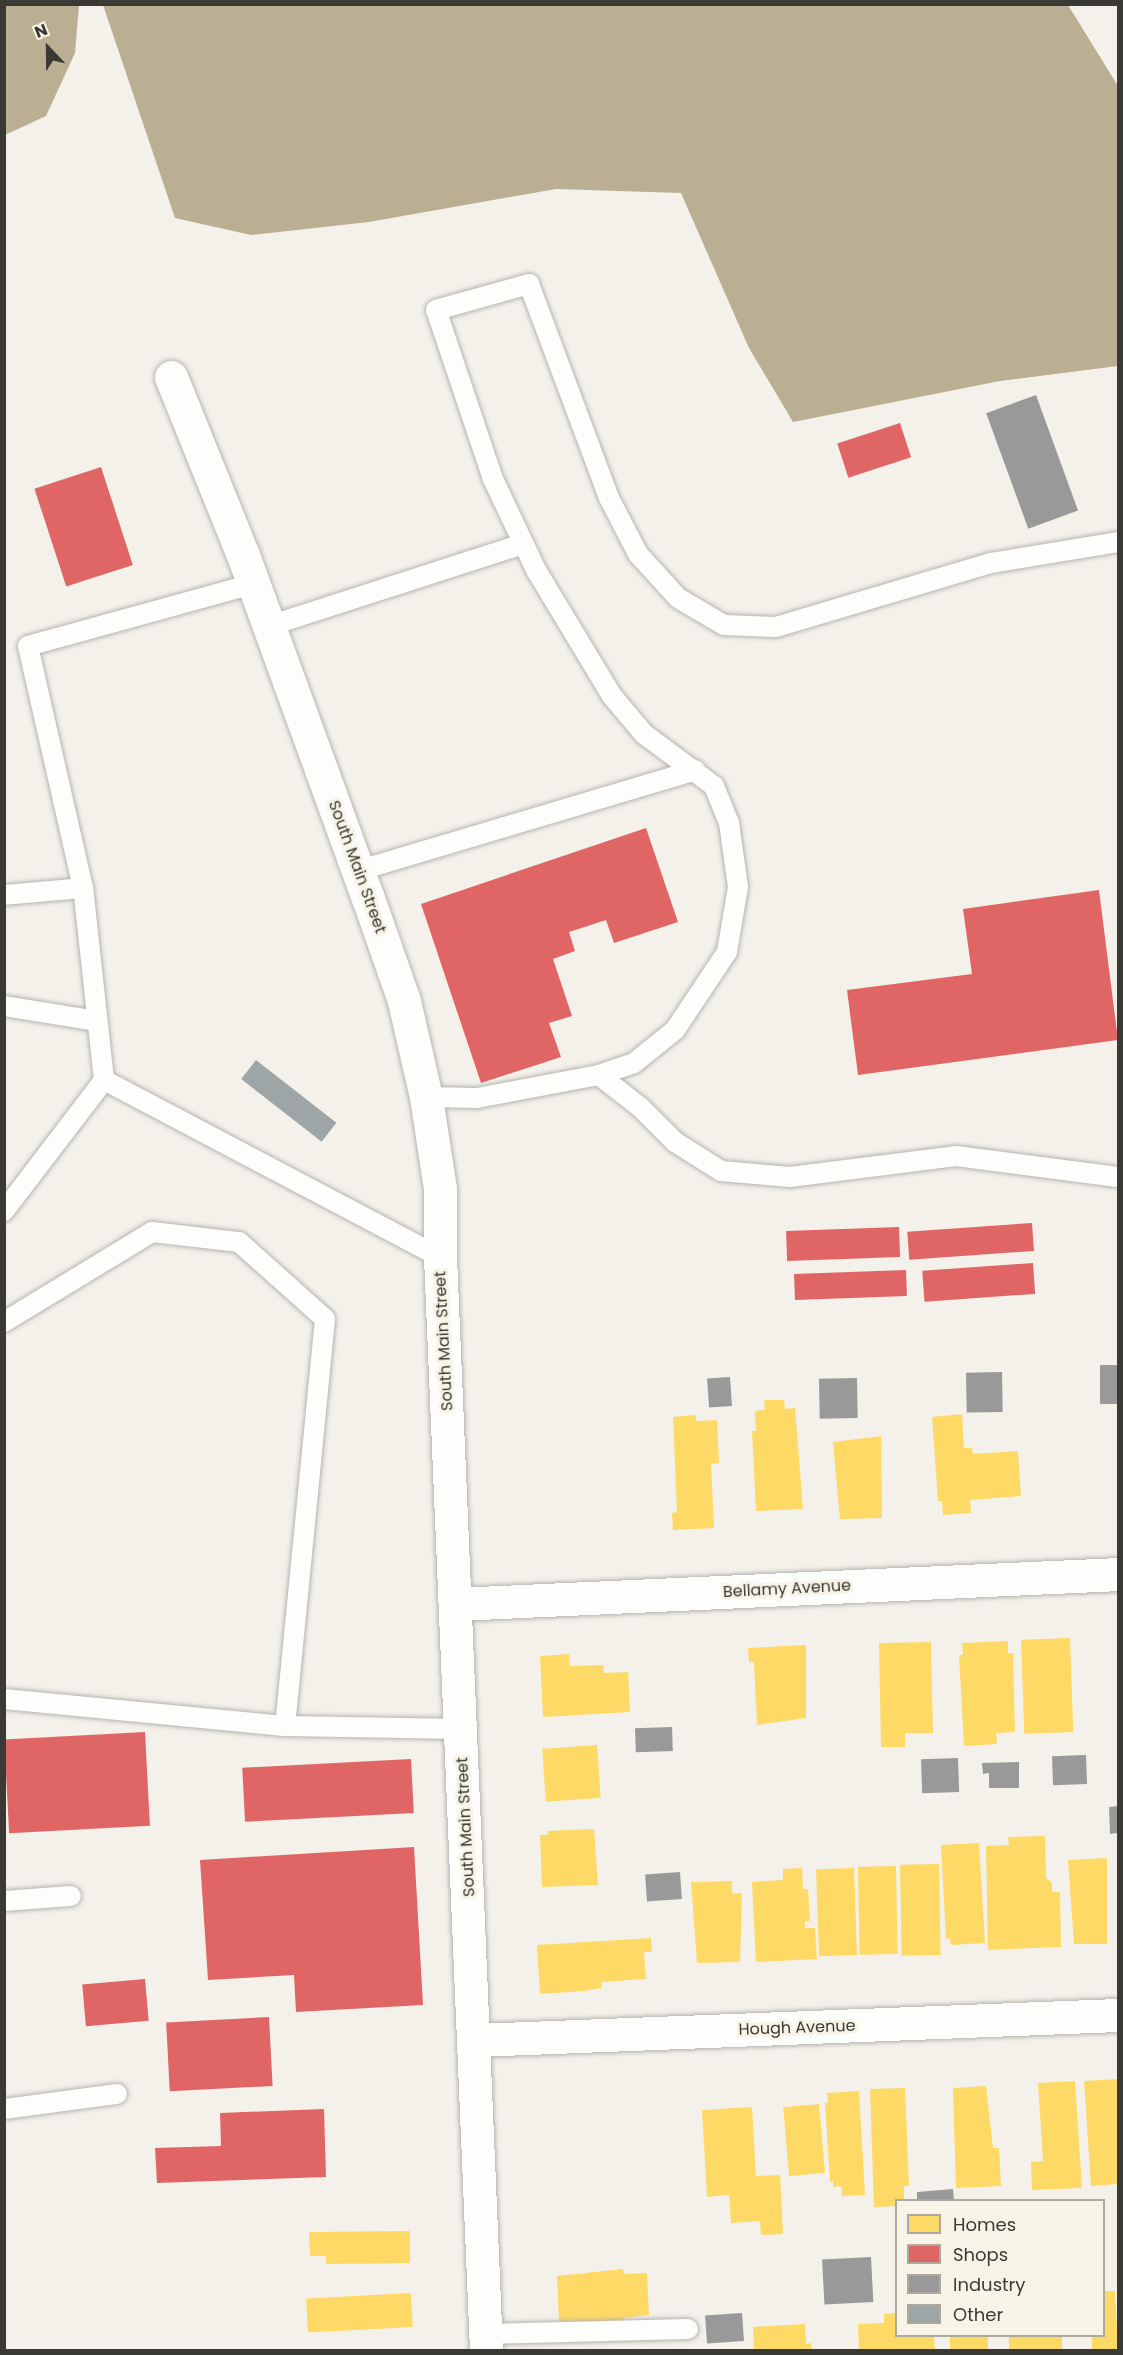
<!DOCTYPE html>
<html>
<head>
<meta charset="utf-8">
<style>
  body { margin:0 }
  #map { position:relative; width:1123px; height:2355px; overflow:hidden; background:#f3f1ea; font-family:Poppins,sans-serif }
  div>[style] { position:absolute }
  .water>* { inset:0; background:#baaf92 }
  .homes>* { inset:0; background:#ffd966; transform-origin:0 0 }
  .shops>* { inset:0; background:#e06666; transform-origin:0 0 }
  .industry>* { inset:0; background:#999; transform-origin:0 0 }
  .building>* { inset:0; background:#9ea5a6; transform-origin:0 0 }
  .roads { filter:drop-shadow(0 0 2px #b6b4af) drop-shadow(0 0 2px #b6b4af) }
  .lane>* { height:20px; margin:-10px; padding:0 10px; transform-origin:10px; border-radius:10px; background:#fdfdfc }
  .street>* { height:33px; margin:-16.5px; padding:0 16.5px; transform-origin:16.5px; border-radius:16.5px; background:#fdfdfc }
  span { translate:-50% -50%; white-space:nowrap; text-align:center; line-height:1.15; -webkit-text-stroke:6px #f7f3e6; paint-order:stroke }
  .street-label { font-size:16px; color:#3b3934 }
  .frame { position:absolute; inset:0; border:6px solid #3b3934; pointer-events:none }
  .legend { position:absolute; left:895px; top:2199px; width:210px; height:138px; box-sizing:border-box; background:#f7f3e6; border:2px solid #aca99f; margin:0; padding:8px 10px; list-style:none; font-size:18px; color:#3b3934 }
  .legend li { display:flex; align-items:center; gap:12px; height:30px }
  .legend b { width:30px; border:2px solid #aca99f }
  .north { position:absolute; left:18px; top:18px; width:60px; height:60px; -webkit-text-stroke:4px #f7f3e6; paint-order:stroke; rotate:338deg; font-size:16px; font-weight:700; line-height:24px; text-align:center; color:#3b3934 }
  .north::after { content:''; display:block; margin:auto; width:21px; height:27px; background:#3b3934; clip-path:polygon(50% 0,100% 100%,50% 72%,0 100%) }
</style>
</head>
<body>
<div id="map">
  <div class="water">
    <div style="clip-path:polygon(4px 5px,79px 5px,75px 53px,46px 116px,5px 135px)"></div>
    <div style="clip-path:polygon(103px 5px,1068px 5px,1118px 86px,1118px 366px,1000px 381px,793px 422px,749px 348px,681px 193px,556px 189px,369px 222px,251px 235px,175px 218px)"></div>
  </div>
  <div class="homes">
    <div style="clip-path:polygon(764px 1400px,784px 1400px,785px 1409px,795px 1408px,803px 1509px,756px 1511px,752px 1431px,756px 1431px,755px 1411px,765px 1410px)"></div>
    <div style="clip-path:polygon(962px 1414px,964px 1448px,972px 1448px,973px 1454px,1018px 1451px,1021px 1496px,970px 1500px,971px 1513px,943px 1515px,942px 1501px,938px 1501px,932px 1417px)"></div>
    <div style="clip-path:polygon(696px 1415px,696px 1421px,717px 1420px,719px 1463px,711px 1464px,714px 1528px,673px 1530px,672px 1513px,677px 1512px,673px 1417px)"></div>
    <div style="clip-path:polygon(881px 1436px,882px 1518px,840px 1519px,833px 1442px)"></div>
    <div style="left:1070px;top:1638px;width:94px;height:49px;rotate:88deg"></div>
    <div style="clip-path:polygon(1008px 1641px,1008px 1653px,1013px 1653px,1015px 1732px,996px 1733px,997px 1744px,964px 1746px,959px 1655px,963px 1655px,962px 1643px)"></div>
    <div style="clip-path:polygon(931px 1642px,933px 1733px,905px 1733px,905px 1747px,881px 1747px,879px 1643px)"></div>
    <div style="clip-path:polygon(806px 1645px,806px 1718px,757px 1725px,754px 1662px,749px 1662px,748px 1648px)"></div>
    <div style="clip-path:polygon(569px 1654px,570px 1666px,603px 1665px,604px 1673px,628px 1672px,630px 1712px,543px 1717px,540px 1656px)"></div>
    <div style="left:597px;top:1745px;width:53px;height:55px;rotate:86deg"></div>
    <div style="clip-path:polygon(594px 1829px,598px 1885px,542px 1887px,540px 1835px,548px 1835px,547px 1831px)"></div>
    <div style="clip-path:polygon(1045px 1836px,1046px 1878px,1052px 1883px,1052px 1892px,1060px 1892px,1061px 1947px,988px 1950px,986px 1846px,1009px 1845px,1008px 1837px)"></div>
    <div style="clip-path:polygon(979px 1843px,985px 1943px,951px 1945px,950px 1938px,946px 1939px,941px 1845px)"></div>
    <div style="clip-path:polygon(1107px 1858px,1107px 1944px,1074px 1944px,1068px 1860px)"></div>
    <div style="left:939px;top:1864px;width:91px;height:39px;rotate:89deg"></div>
    <div style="left:896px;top:1866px;width:88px;height:38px;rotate:89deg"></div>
    <div style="clip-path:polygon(802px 1868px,803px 1889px,808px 1889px,810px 1921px,805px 1921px,805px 1928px,815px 1928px,817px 1959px,756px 1962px,752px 1882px,783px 1880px,783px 1869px)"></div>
    <div style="left:854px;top:1868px;width:87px;height:38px;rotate:88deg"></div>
    <div style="clip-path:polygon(732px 1881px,732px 1894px,742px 1893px,740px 1962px,697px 1963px,691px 1882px)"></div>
    <div style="clip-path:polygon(651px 1938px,652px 1952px,644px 1952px,646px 1979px,601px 1982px,602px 1988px,584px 1991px,540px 1994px,537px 1945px)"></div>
    <div style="clip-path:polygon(1118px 2079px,1118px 2184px,1091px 2186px,1084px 2081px)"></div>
    <div style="clip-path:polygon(1075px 2081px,1082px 2188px,1032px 2190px,1031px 2162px,1043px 2161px,1038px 2083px)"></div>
    <div style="clip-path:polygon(986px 2086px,993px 2148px,999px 2148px,1001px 2186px,956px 2188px,953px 2088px)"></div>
    <div style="clip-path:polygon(905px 2088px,909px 2186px,904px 2186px,904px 2200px,896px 2200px,896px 2206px,874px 2207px,870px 2089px)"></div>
    <div style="clip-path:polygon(859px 2091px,865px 2195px,842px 2196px,841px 2186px,833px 2187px,833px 2181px,830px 2182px,825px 2103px,828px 2103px,827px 2093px)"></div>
    <div style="left:819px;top:2104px;width:69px;height:36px;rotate:85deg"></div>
    <div style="clip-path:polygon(752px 2107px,756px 2176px,780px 2175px,783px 2234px,761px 2235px,760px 2221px,731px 2223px,729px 2195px,707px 2197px,702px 2110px)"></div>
    <div style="clip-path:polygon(410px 2231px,410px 2263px,326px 2264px,326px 2256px,310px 2256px,309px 2232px)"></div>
    <div style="clip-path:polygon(623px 2269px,624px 2274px,647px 2273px,649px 2315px,623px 2318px,624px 2323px,559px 2321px,557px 2276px)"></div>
    <div style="clip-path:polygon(1104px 2291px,1115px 2291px,1118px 2350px,1092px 2350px,1092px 2336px,1104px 2336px)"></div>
    <div style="left:411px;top:2293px;width:34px;height:105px;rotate:87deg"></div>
    <div style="clip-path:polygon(896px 2313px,896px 2336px,934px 2336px,935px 2350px,859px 2350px,858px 2324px,884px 2323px,884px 2314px)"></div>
    <div style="clip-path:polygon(805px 2324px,806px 2344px,811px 2343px,812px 2350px,754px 2350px,753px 2327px)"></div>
    <div style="left:950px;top:2336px;width:38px;height:14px"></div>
    <div style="left:1009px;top:2336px;width:53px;height:14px"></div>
  </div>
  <div class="shops">
    <div style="left:900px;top:423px;width:36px;height:66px;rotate:72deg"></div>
    <div style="left:101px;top:467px;width:103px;height:70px;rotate:72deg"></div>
    <div style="clip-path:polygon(646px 828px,678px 922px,614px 943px,606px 920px,569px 932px,575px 951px,553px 959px,572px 1016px,549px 1023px,561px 1057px,481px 1083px,421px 904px)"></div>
    <div style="clip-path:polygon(1099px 890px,1118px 1040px,858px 1075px,847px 990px,972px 974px,963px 909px)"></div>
    <div style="left:1032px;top:1223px;width:28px;height:125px;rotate:86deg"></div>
    <div style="left:899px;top:1227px;width:30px;height:113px;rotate:88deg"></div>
    <div style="left:1033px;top:1263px;width:31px;height:111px;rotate:86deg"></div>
    <div style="left:906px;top:1270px;width:26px;height:112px;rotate:88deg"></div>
    <div style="left:145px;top:1732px;width:94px;height:141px;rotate:87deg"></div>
    <div style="left:411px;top:1759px;width:54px;height:169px;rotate:87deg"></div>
    <div style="clip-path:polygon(414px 1847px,423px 2005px,296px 2012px,294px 1975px,208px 1980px,200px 1860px)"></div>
    <div style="left:145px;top:1979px;width:42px;height:63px;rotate:85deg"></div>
    <div style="left:269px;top:2017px;width:69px;height:103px;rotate:87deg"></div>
    <div style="clip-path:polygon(324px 2109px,326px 2177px,157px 2183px,155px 2148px,221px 2146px,220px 2113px)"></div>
  </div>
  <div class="industry">
    <div style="left:1036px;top:395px;width:123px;height:53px;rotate:70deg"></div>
    <div style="left:1118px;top:1365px;width:39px;height:18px;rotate:90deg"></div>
    <div style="left:1002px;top:1372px;width:40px;height:36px;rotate:89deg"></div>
    <div style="left:730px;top:1377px;width:29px;height:23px;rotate:86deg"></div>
    <div style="left:857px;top:1378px;width:40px;height:38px;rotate:89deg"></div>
    <div style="left:672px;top:1727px;width:24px;height:37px;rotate:88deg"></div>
    <div style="left:1086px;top:1755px;width:29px;height:34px;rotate:88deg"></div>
    <div style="left:958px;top:1758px;width:34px;height:37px;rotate:88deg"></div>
    <div style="clip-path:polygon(1019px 1762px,1019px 1788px,989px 1788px,989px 1773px,983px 1774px,982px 1763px)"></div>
    <div style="clip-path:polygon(1118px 1806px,1118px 1833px,1110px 1834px,1109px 1807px)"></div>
    <div style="left:680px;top:1872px;width:27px;height:35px;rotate:86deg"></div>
    <div style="clip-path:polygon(953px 2189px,954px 2200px,917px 2200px,917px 2192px)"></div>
    <div style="left:871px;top:2257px;width:45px;height:49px;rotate:87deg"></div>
    <div style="left:742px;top:2313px;width:28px;height:37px;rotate:86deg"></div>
  </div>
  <div class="building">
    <div style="left:256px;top:1060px;width:102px;height:24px;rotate:38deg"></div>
  </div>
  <div class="roads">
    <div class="lane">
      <div style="left:269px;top:626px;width:267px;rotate:-17.9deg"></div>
      <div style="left:357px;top:871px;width:353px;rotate:-16.6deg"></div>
      <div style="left:4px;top:895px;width:79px;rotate:-5.1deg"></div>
      <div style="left:4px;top:1006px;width:94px;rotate:9.2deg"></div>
      <div style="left:599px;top:1075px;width:52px;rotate:38deg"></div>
      <div style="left:640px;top:1107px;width:49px;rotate:45deg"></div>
      <div style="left:675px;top:1142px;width:54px;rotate:32.2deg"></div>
      <div style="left:721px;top:1171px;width:69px;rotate:5deg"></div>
      <div style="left:790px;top:1177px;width:167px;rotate:-7.2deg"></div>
      <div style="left:956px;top:1156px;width:163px;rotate:7.4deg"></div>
      <div style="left:104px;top:1080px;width:193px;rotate:-96.2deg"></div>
      <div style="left:83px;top:888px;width:248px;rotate:-102.8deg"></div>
      <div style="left:28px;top:646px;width:233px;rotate:-15.4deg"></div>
      <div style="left:426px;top:1097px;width:51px;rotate:1.1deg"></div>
      <div style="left:477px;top:1098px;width:124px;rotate:-10.7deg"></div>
      <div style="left:599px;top:1075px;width:37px;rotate:-19deg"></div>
      <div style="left:634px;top:1063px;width:53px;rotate:-38.8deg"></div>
      <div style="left:675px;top:1030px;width:94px;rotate:-56.3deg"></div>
      <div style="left:727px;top:952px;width:66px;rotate:-80.4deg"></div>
      <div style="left:738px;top:887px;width:65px;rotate:-98deg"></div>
      <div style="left:729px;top:823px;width:40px;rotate:-112deg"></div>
      <div style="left:714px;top:786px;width:87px;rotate:-143.4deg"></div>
      <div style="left:644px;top:734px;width:50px;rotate:-130.1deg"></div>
      <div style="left:612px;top:696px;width:147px;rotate:-121.1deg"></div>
      <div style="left:536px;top:570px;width:101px;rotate:-115.3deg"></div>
      <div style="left:493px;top:479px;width:178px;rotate:-108.6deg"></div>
      <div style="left:436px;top:310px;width:97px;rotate:-15.6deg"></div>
      <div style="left:529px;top:284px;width:228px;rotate:69.5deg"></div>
      <div style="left:609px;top:498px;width:63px;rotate:62.6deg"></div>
      <div style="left:638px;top:554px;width:59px;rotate:47.7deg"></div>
      <div style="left:678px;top:598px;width:53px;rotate:30.4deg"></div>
      <div style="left:724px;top:625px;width:52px;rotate:2.2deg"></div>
      <div style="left:776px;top:627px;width:224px;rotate:-16.6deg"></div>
      <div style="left:991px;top:563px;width:129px;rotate:-9.4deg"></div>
      <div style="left:4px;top:1211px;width:165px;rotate:-52.6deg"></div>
      <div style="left:104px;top:1080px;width:380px;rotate:27.8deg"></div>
      <div style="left:4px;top:1322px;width:173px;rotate:-31.3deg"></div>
      <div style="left:152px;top:1232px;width:88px;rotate:6.6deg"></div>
      <div style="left:239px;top:1242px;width:115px;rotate:41.8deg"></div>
      <div style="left:325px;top:1319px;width:409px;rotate:95.6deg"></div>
      <div style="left:4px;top:1699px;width:282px;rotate:5.5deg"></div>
      <div style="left:285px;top:1726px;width:177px;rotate:1deg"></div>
      <div style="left:4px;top:1901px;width:67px;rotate:-4.3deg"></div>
      <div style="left:4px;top:2109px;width:114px;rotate:-7.6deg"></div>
      <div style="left:485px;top:2334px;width:203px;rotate:-1.4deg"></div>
    </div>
    <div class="street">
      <div style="left:171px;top:377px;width:192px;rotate:68deg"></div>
      <div style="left:243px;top:555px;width:365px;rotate:70deg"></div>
      <div style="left:368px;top:898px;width:109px;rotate:70.7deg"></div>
      <div style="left:404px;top:1001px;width:98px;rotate:77.1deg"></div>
      <div style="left:426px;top:1097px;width:93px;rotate:81.3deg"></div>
      <div style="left:440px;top:1189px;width:68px;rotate:90deg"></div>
      <div style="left:440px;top:1257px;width:1094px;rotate:87.59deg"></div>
      <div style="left:456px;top:1604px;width:663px;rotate:-2.59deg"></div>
      <div style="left:476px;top:2040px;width:642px;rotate:-2.23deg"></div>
    </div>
  </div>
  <div class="street-label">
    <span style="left:357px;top:867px;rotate:70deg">South Main Street</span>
    <span style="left:444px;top:1341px;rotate:-93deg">South Main Street</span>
    <span style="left:787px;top:1589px;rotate:-3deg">Bellamy Avenue</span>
    <span style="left:466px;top:1827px;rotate:-93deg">South Main Street</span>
    <span style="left:797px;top:2028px;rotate:-2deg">Hough Avenue</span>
  </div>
  <div class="frame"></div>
  <ul class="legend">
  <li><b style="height:16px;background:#ffd966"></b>Homes</li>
  <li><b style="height:16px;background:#e06666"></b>Shops</li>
  <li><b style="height:16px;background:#999"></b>Industry</li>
  <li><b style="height:16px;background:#9ea5a6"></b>Other</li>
  </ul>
  <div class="north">N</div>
</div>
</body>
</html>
